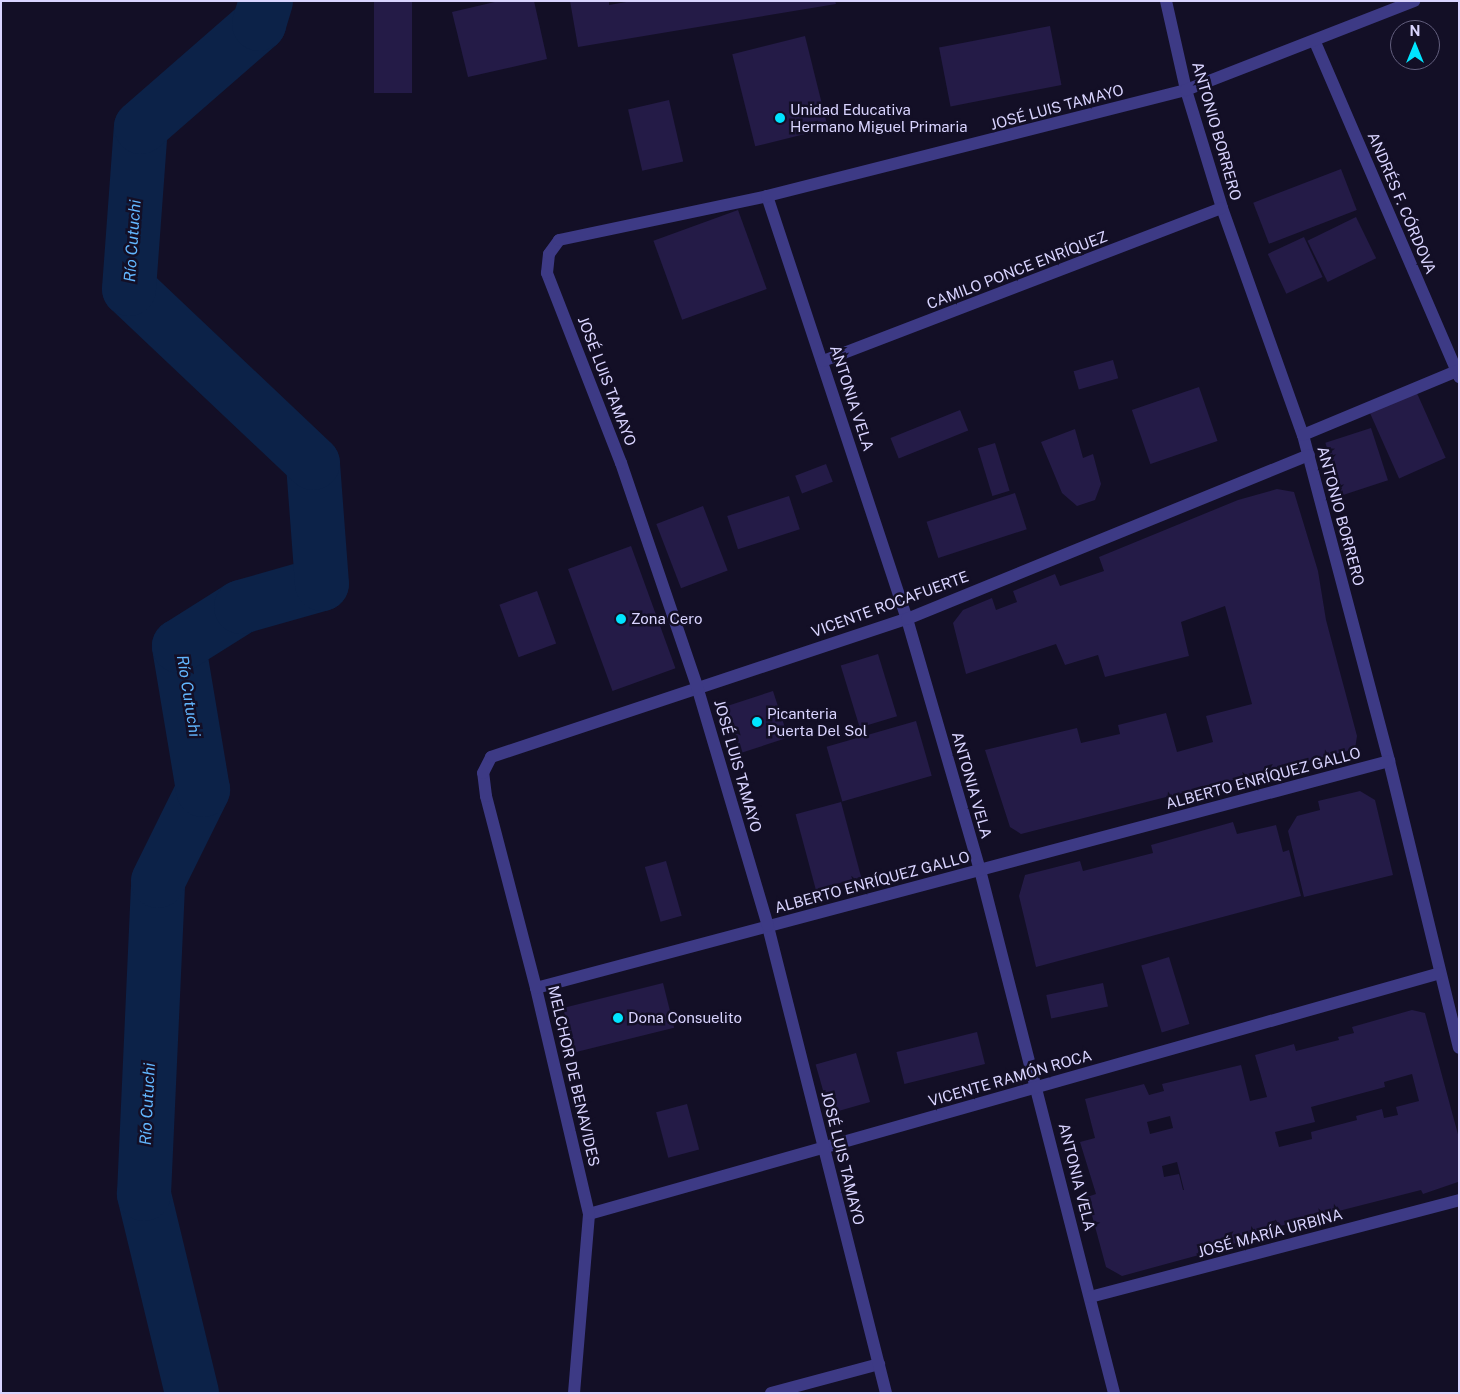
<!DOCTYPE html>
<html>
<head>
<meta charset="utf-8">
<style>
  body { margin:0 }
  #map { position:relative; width:1460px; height:1394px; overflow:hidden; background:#130f26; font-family:"Public Sans",sans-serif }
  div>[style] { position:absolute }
  .river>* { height:54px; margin:-27px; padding:0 27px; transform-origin:27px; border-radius:27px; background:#0c2248 }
  .building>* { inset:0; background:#241b47; transform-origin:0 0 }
  .minor>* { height:12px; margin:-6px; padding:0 6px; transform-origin:6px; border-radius:6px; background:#3d3a85 }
  .dots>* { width:14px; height:14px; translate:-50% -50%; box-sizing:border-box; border:2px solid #130f26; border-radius:50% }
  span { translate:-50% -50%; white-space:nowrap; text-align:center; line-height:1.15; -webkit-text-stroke:5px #130f26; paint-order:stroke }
  .street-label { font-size:15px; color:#d9d4ff }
  .poi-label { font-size:15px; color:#d9d4ff }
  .left { translate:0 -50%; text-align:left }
  .water-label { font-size:16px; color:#62b6ff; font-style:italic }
  .frame { position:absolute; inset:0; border:2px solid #d9d4ff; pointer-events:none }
  .north { position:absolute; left:1390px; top:20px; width:50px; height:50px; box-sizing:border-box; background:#130f26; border:1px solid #625e7d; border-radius:50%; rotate:0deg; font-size:14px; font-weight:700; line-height:20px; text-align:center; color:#d9d4ff }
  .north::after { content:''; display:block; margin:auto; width:18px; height:22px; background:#00e5ff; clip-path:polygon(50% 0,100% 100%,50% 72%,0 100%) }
</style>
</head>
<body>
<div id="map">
  <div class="river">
    <div style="left:192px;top:1393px;width:205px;rotate:-103.6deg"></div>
    <div style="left:144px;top:1194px;width:313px;rotate:-87.4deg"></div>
    <div style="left:158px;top:881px;width:102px;rotate:-63.7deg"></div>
    <div style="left:203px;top:790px;width:146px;rotate:-99.5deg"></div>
    <div style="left:179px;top:646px;width:73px;rotate:-32.2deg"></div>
    <div style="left:241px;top:607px;width:84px;rotate:-15.9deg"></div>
    <div style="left:322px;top:584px;width:121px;rotate:-94.3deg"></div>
    <div style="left:313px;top:463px;width:253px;rotate:-136.6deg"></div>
    <div style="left:129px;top:289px;width:162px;rotate:-85.8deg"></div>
    <div style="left:141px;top:127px;width:157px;rotate:-41.1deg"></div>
    <div style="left:259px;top:24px;width:24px;rotate:-73deg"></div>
  </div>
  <div class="building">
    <div style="left:374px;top:1px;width:38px;height:92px"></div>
    <div style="clip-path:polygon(499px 1px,534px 1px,547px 59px,468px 77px,452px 12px)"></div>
    <div style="clip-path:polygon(570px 1px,609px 1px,609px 5px,632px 1px,835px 1px,836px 4px,578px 47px)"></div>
    <div style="left:1050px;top:26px;width:60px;height:113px;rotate:79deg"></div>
    <div style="left:805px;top:36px;width:95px;height:75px;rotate:76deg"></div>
    <div style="left:669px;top:100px;width:63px;height:42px;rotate:77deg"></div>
    <div style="left:1341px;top:169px;width:44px;height:94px;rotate:69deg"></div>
    <div style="left:738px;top:210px;width:84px;height:90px;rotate:70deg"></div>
    <div style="left:1356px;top:217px;width:46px;height:54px;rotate:64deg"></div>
    <div style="left:1304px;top:237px;width:44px;height:40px;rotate:65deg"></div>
    <div style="left:1113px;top:360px;width:19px;height:41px;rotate:74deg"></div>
    <div style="left:1199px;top:387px;width:57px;height:71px;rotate:71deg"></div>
    <div style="left:1416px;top:391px;width:73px;height:51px;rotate:66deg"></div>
    <div style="left:960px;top:410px;width:22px;height:75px;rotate:68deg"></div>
    <div style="left:1371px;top:428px;width:55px;height:48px;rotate:72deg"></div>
    <div style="clip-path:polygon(1075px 429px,1083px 458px,1093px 454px,1101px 484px,1095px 500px,1077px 506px,1062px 493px,1041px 442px)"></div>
    <div style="left:995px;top:443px;width:50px;height:18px;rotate:73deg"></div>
    <div style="left:826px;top:464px;width:19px;height:33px;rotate:69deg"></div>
    <div style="clip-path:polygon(1277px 489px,1294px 492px,1318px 571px,1326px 620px,1357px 736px,1355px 749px,1021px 834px,1010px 827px,985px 750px,1077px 728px,1081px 743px,1120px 734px,1118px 725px,1166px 713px,1177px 752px,1213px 742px,1206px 716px,1252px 704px,1225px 606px,1181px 622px,1189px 656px,1105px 677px,1098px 655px,1065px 665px,1056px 644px,966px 674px,953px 623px,963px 610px,992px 598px,996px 610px,1017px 602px,1013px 591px,1055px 574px,1060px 586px,1104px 571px,1099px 557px,1238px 500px)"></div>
    <div style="left:1015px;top:493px;width:38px;height:93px;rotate:72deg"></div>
    <div style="left:789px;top:496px;width:35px;height:65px;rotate:72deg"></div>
    <div style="left:703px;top:506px;width:69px;height:50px;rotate:69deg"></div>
    <div style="left:631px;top:546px;width:130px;height:67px;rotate:70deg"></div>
    <div style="left:537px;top:591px;width:56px;height:40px;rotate:70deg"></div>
    <div style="left:878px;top:654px;width:65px;height:39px;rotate:73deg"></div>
    <div style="left:773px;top:691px;width:49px;height:49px;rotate:72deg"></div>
    <div style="left:916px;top:721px;width:57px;height:93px;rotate:74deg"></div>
    <div style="clip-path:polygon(1360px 791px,1375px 800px,1393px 875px,1304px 897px,1288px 831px,1297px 816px,1320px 810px,1318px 801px)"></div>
    <div style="left:841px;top:802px;width:78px;height:47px;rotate:75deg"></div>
    <div style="clip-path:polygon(1233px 822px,1237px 834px,1276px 825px,1283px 852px,1289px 850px,1301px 896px,1036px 967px,1019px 896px,1025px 875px,1080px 861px,1083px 871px,1153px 853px,1151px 845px)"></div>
    <div style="left:666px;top:861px;width:57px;height:22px;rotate:74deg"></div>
    <div style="left:1169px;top:957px;width:70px;height:29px;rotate:73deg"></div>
    <div style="left:663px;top:983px;width:46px;height:103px;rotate:76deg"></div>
    <div style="left:1103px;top:983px;width:24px;height:58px;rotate:78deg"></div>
    <div style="clip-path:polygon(evenodd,1412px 1010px,1425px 1013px,1459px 1138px,1458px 1182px,1423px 1194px,1421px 1190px,1240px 1236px,1240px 1242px,1198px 1252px,1199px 1255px,1122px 1276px,1106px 1267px,1087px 1197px,1096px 1194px,1080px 1142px,1095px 1138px,1085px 1099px,1144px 1084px,1149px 1095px,1164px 1091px,1162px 1084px,1241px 1065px,1250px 1101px,1267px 1097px,1255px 1055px,1294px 1044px,1296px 1051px,1339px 1040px,1338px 1037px,1354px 1033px,1352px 1027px,1412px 1010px,1412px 1074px,1419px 1101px,1396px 1107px,1398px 1115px,1384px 1118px,1382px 1109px,1356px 1116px,1357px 1120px,1311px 1132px,1312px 1139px,1279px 1147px,1275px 1132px,1315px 1122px,1311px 1107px,1385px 1087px,1384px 1082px,1412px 1074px,1412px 1010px,1170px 1116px,1173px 1128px,1150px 1134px,1147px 1122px,1170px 1116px,1412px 1010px,1177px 1162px,1184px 1190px,1183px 1190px,1179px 1174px,1164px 1177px,1162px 1166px,1177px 1162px)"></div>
    <div style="left:977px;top:1032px;width:33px;height:83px;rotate:76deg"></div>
    <div style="left:856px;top:1053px;width:51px;height:42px;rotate:74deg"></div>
    <div style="left:687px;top:1104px;width:47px;height:32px;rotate:75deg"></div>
  </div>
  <div class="minor">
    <div style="left:1166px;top:1px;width:91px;rotate:77.3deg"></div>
    <div style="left:1186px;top:90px;width:123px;rotate:73deg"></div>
    <div style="left:1222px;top:208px;width:241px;rotate:70.4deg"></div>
    <div style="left:1303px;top:435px;width:337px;rotate:75.2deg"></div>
    <div style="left:1389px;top:761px;width:295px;rotate:76.3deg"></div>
    <div style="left:1315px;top:42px;width:365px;rotate:66.7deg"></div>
    <div style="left:767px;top:196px;width:446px;rotate:71.7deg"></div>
    <div style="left:907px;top:619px;width:261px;rotate:73.8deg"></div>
    <div style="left:980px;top:870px;width:540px;rotate:75.63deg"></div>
    <div style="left:823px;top:361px;width:427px;rotate:-21deg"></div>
    <div style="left:1303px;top:435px;width:169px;rotate:-22.6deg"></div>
    <div style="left:536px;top:988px;width:883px;rotate:-14.9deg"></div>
    <div style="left:589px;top:1214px;width:884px;rotate:-15.81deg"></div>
    <div style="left:1090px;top:1297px;width:382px;rotate:-14.7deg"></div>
    <div style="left:574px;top:1393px;width:180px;rotate:-85.2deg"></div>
    <div style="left:589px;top:1214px;width:232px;rotate:-103.2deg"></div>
    <div style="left:536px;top:988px;width:198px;rotate:-104.6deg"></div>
    <div style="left:486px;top:796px;width:23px;rotate:-97deg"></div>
    <div style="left:483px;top:773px;width:18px;rotate:-63deg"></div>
    <div style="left:491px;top:757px;width:438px;rotate:-18.4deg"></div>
    <div style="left:907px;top:619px;width:434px;rotate:-22.2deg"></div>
    <div style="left:771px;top:1393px;width:112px;rotate:-15deg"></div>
    <div style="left:886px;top:1393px;width:482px;rotate:-104.2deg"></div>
    <div style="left:768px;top:926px;width:247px;rotate:-106.5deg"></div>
    <div style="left:698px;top:689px;width:239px;rotate:-108.8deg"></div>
    <div style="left:621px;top:463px;width:204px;rotate:-111.3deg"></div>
    <div style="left:547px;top:273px;width:19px;rotate:-84deg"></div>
    <div style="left:549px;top:254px;width:17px;rotate:-54deg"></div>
    <div style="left:559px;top:240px;width:213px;rotate:-11.9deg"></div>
    <div style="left:767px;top:196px;width:432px;rotate:-14.2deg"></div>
    <div style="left:1186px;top:90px;width:245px;rotate:-21.3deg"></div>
  </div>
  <div class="dots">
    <div style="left:780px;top:118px;background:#00e5ff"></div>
    <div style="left:621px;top:619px;background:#00e5ff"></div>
    <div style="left:757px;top:722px;background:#00e5ff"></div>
    <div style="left:618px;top:1018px;background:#00e5ff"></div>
  </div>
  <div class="street-label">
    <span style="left:1057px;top:107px;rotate:-15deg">JOSÉ LUIS TAMAYO</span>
    <span style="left:1217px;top:131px;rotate:74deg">ANTONIO BORRERO</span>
    <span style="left:1402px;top:203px;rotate:67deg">ANDRÉS F. CÓRDOVA</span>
    <span style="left:1017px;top:270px;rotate:-21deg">CAMILO PONCE ENRÍQUEZ</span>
    <span style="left:607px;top:381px;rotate:69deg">JOSÉ LUIS TAMAYO</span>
    <span style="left:852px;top:398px;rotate:72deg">ANTONIA VELA</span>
    <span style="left:1341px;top:516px;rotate:75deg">ANTONIO BORRERO</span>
    <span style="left:890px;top:604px;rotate:-20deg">VICENTE ROCAFUERTE</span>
    <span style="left:738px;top:766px;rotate:74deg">JOSÉ LUIS TAMAYO</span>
    <span style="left:1263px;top:778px;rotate:-15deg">ALBERTO ENRÍQUEZ GALLO</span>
    <span style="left:972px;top:785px;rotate:74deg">ANTONIA VELA</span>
    <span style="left:872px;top:882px;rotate:-15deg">ALBERTO ENRÍQUEZ GALLO</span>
    <span style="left:574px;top:1076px;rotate:77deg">MELCHOR DE BENAVIDES</span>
    <span style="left:1010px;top:1078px;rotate:-16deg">VICENTE RAMÓN ROCA</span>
    <span style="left:843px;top:1158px;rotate:76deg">JOSÉ LUIS TAMAYO</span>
    <span style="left:1077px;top:1177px;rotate:76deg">ANTONIA VELA</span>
    <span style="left:1270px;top:1233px;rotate:-15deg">JOSÉ MARÍA URBINA</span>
  </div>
  <div class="poi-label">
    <span class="left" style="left:790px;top:118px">Unidad Educativa<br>Hermano Miguel Primaria</span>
    <span class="left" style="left:631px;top:619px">Zona Cero</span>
    <span class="left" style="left:767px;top:722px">Picanteria<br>Puerta Del Sol</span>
    <span class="left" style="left:628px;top:1018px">Dona Consuelito</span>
  </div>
  <div class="water-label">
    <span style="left:133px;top:241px;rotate:-86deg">Río Cutuchi</span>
    <span style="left:188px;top:696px;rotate:81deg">Río Cutuchi</span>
    <span style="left:148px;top:1104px;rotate:-87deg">Río Cutuchi</span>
  </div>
  <div class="frame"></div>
  <div class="north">N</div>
</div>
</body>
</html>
